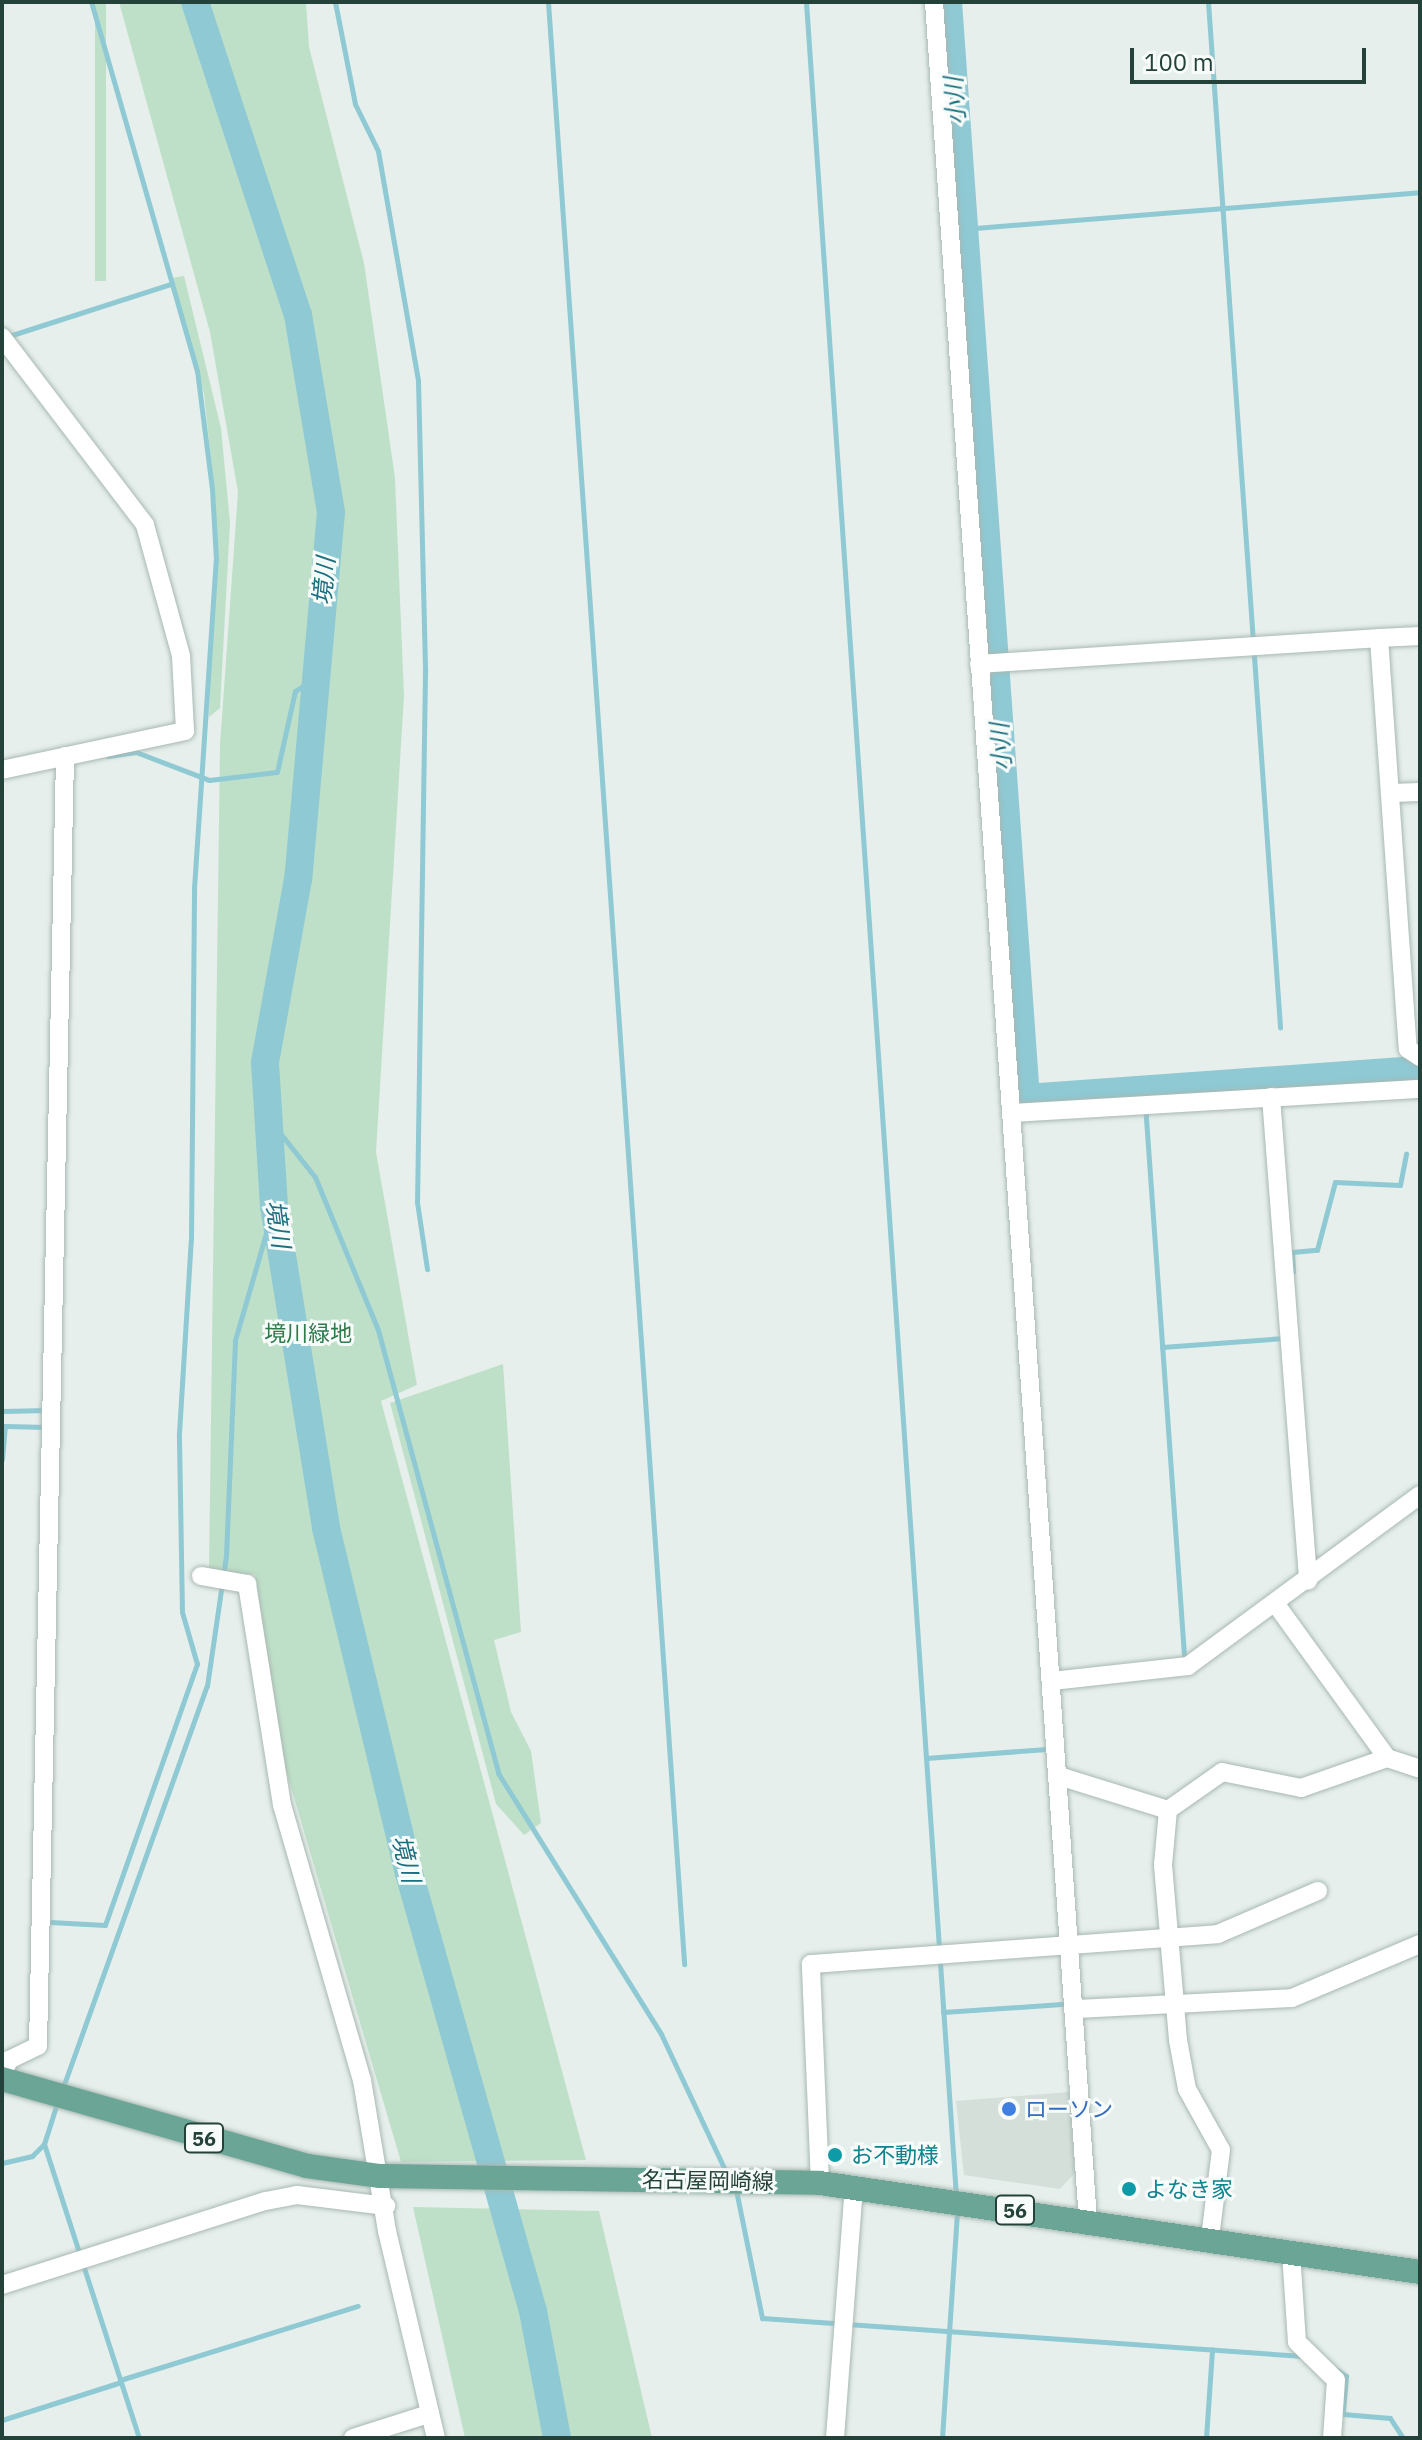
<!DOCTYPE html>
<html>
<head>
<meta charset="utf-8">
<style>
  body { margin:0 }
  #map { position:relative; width:1422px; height:2440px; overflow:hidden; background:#e6efeb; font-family:"IBM Plex Sans","Noto Sans JP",sans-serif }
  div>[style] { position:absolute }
  .built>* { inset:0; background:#d4dfda }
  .green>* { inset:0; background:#bfe0c8; transform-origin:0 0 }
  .stream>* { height:5px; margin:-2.5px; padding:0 2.5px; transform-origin:2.5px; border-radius:2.5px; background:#8ec9d4 }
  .river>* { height:28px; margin:-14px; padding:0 14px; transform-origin:14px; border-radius:14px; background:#8ec9d4 }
  .roads { filter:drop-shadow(0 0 2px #a8b8b2) drop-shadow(0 0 2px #a8b8b2) }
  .minor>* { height:18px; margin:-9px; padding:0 9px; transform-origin:9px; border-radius:9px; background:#fff }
  .major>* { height:24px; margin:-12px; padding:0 12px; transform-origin:12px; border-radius:12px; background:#6aa596 }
  .dots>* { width:22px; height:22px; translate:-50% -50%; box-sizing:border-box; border:4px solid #f7fbf9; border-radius:50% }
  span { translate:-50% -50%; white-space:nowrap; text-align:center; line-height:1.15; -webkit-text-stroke:6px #f7fbf9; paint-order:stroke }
  .shield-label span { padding:2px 6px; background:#f7fbf9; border:2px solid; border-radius:6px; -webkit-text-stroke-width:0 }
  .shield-label { font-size:20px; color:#24423a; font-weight:700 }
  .park-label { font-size:22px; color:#2d7a4b }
  .shop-label { font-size:22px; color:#366cbe }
  .left { translate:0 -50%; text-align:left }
  .culture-label { font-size:22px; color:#0d838f }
  .street-label { font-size:22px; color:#24423a }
  .water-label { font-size:24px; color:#1c6f80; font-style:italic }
  .frame { position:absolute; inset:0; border:4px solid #24423a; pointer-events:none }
  .scale { position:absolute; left:1130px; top:48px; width:236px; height:36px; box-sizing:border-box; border:4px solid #24423a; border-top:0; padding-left:10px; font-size:24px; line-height:28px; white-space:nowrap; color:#24423a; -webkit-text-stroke:6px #f7fbf9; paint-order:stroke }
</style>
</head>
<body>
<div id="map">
  <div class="built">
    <div style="clip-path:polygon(1069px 2092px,1075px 2173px,1060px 2189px,964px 2175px,956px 2101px)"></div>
  </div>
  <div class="green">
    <div style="left:95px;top:2px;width:11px;height:279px"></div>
    <div style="clip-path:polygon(119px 2px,306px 2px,309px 47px,364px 263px,395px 478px,404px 696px,376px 1152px,417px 1385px,381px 1401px,586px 2160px,401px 2162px,286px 1770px,255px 1575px,209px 1569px,220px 745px,238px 492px,210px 332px)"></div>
    <div style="clip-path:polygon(184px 276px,221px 428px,230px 523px,220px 708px,209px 717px,216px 507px,204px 394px,171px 278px)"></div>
    <div style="clip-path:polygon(503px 1364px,521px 1632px,494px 1640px,511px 1712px,531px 1751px,541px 1823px,524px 1835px,496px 1804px,390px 1403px)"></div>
    <div style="clip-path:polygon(413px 2207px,599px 2211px,652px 2438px,465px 2438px)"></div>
  </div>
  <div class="stream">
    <div style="left:335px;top:2px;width:104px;rotate:78.9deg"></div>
    <div style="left:355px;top:104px;width:52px;rotate:63.9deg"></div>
    <div style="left:378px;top:151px;width:233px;rotate:80.1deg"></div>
    <div style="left:418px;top:381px;width:291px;rotate:88.6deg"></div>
    <div style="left:425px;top:672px;width:530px;rotate:90.86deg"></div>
    <div style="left:417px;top:1202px;width:68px;rotate:81.5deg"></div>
    <div style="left:548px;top:2px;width:1967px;rotate:86.03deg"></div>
    <div style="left:806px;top:2px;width:2199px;rotate:86.09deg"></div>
    <div style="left:1208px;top:2px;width:1028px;rotate:85.98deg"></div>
    <div style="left:963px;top:229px;width:458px;rotate:-4.6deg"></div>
    <div style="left:12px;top:335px;width:167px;rotate:-17.8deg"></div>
    <div style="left:108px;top:756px;width:28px;rotate:-8deg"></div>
    <div style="left:136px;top:752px;width:78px;rotate:21deg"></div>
    <div style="left:209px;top:780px;width:68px;rotate:-6.7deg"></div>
    <div style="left:277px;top:772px;width:83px;rotate:-77.5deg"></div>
    <div style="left:295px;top:691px;width:23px;rotate:-31deg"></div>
    <div style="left:1144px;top:1090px;width:566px;rotate:85.95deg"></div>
    <div style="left:269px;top:1119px;width:74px;rotate:51.6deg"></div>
    <div style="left:315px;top:1177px;width:165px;rotate:67.6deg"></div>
    <div style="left:378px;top:1330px;width:459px;rotate:74.8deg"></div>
    <div style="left:498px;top:1773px;width:308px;rotate:58deg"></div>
    <div style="left:661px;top:2034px;width:155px;rotate:64.8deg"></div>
    <div style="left:1293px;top:1272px;width:20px;rotate:-93deg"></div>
    <div style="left:1292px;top:1252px;width:25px;rotate:-5deg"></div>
    <div style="left:1317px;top:1250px;width:70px;rotate:-75.2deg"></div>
    <div style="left:1335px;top:1182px;width:65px;rotate:2.6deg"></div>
    <div style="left:1400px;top:1185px;width:32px;rotate:-79deg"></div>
    <div style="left:1162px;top:1347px;width:123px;rotate:-4.2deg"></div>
    <div style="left:2px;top:1411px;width:46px;rotate:-1.2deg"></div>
    <div style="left:2px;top:1459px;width:33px;rotate:-85deg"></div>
    <div style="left:5px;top:1426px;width:42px;rotate:1.4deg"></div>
    <div style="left:926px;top:1758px;width:121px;rotate:-4.3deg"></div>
    <div style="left:50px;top:1922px;width:55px;rotate:3.1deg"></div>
    <div style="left:105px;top:1925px;width:277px;rotate:-70.6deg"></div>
    <div style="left:197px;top:1664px;width:54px;rotate:-106.1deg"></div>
    <div style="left:182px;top:1612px;width:179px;rotate:-91deg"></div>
    <div style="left:179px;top:1433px;width:194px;rotate:-86.5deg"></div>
    <div style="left:191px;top:1239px;width:351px;rotate:-89.5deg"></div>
    <div style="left:194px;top:888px;width:329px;rotate:-86.2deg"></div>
    <div style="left:216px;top:560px;width:71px;rotate:-93.2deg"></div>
    <div style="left:212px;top:489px;width:119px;rotate:-97.2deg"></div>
    <div style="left:197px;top:371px;width:384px;rotate:-106deg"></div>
    <div style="left:943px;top:2012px;width:119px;rotate:-3.8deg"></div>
    <div style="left:62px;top:2090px;width:429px;rotate:-70.3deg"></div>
    <div style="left:207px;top:1686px;width:131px;rotate:-81.7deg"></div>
    <div style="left:226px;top:1556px;width:216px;rotate:-87.6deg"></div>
    <div style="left:235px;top:1340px;width:140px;rotate:-73.8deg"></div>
    <div style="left:44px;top:2144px;width:309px;rotate:72.1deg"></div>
    <div style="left:2px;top:2163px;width:31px;rotate:-13deg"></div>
    <div style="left:32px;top:2156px;width:17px;rotate:-45deg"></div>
    <div style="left:44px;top:2144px;width:43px;rotate:-72.4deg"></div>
    <div style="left:736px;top:2190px;width:131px;rotate:78.5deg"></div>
    <div style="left:762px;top:2318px;width:542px;rotate:4.02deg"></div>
    <div style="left:1337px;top:2370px;width:11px;rotate:34deg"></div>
    <div style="left:1346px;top:2376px;width:38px;rotate:95deg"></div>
    <div style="left:1343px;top:2414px;width:47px;rotate:4.9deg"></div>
    <div style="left:1390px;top:2418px;width:24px;rotate:57deg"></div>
    <div style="left:120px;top:2380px;width:249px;rotate:-17.3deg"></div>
    <div style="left:2px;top:2420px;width:125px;rotate:-17.7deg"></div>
    <div style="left:942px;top:2438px;width:228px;rotate:-86.2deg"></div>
    <div style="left:1206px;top:2438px;width:89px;rotate:-86.1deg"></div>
  </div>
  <div class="river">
    <div style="left:195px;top:2px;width:330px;rotate:71.8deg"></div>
    <div style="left:298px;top:315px;width:200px;rotate:80.5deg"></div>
    <div style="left:331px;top:512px;width:368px;rotate:95.1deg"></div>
    <div style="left:298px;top:879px;width:187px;rotate:100.2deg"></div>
    <div style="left:265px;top:1063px;width:143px;rotate:86.4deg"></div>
    <div style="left:274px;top:1206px;width:326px;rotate:80.8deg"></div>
    <div style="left:326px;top:1528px;width:355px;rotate:76.5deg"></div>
    <div style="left:409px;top:1873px;width:455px;rotate:74.2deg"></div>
    <div style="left:533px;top:2311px;width:129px;rotate:79.3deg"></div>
    <div style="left:948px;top:2px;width:1099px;rotate:85.93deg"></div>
    <div style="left:1026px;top:1098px;width:395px;rotate:-4.1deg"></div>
  </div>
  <div class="roads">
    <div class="minor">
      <div style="left:934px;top:2px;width:2224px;rotate:86.03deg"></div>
      <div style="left:2px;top:337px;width:236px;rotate:52.7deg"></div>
      <div style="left:145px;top:525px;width:136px;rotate:74.6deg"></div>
      <div style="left:181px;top:656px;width:75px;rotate:86.9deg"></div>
      <div style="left:185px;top:731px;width:187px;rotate:168deg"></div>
      <div style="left:1420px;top:636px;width:41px;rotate:177.2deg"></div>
      <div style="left:1379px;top:638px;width:412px;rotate:86deg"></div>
      <div style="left:1408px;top:1049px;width:14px;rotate:34deg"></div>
      <div style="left:979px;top:664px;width:401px;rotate:-3.7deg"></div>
      <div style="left:1391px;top:793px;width:29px;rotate:-2deg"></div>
      <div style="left:1271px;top:1097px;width:485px;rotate:85.6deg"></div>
      <div style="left:1013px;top:1113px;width:408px;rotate:-3.4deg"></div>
      <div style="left:201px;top:1576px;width:47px;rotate:9.9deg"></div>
      <div style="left:247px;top:1584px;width:224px;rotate:81deg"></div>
      <div style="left:282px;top:1805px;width:286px;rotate:73.8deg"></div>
      <div style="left:362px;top:2080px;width:153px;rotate:80.6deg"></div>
      <div style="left:387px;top:2231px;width:213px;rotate:76.7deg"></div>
      <div style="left:1275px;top:1603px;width:191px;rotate:54.1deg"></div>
      <div style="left:1387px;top:1758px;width:35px;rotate:18deg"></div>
      <div style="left:1052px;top:1681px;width:137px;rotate:-6.3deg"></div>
      <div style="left:1188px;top:1666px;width:288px;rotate:-36.4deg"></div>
      <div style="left:1059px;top:1776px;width:114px;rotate:17.3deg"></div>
      <div style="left:1076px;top:2009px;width:216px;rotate:-2.9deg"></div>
      <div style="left:1292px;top:1998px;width:139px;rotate:-22.9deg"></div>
      <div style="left:2px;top:2074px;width:16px;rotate:-63deg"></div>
      <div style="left:9px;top:2060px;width:32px;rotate:-26deg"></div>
      <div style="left:38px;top:2046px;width:1290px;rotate:-88.8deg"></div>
      <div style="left:820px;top:2183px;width:219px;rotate:-92.4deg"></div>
      <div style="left:811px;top:1964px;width:408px;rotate:-4.2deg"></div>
      <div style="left:1218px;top:1934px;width:109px;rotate:-23.3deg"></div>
      <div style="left:1210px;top:2238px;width:89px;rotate:-82.9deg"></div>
      <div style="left:1221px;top:2150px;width:70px;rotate:-119.1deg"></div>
      <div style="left:1187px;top:2089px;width:50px;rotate:-100.4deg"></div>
      <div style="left:1178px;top:2040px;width:176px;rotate:-94.9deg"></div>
      <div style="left:1163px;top:1865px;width:55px;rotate:-84.8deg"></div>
      <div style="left:1168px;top:1810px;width:66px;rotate:-35.1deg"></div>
      <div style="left:1222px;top:1772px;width:81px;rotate:11.4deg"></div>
      <div style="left:1301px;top:1788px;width:91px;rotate:-19.2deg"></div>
      <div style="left:1291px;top:2252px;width:90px;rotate:86.2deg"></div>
      <div style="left:1297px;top:2342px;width:54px;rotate:44.3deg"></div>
      <div style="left:1336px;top:2380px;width:58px;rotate:93.9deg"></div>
      <div style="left:2px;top:2285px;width:277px;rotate:-17.7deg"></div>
      <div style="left:266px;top:2201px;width:32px;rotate:-11deg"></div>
      <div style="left:297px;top:2195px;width:90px;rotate:7deg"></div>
      <div style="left:353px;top:2438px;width:79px;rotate:-17.7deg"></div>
      <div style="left:835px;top:2438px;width:251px;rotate:-85.7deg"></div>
    </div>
    <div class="major">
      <div style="left:2px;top:2079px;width:317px;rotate:15.9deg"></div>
      <div style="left:307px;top:2166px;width:74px;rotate:7.8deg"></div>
      <div style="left:380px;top:2176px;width:440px;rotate:0.9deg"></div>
      <div style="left:820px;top:2183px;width:607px;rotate:8.44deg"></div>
    </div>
  </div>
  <div class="dots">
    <div style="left:1009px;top:2109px;background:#3f7fe0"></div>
    <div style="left:835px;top:2155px;background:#0f9aa8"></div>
    <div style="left:1129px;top:2189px;background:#0f9aa8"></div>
  </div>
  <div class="shield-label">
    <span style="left:204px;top:2138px">56</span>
    <span style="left:1015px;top:2210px">56</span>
  </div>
  <div class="park-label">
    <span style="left:308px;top:1333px">境川緑地</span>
  </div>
  <div class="shop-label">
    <span class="left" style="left:1025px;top:2109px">ローソン</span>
  </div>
  <div class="culture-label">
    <span class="left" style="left:851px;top:2155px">お不動様</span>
    <span class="left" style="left:1145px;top:2189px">よなき家</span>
  </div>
  <div class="street-label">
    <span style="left:708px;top:2180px;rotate:1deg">名古屋岡崎線</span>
  </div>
  <div class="water-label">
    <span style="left:955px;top:101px;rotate:-94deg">小川</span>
    <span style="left:324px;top:581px;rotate:-85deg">境川</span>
    <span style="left:1001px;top:747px;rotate:-94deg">小川</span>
    <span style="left:278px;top:1224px;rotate:82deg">境川</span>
    <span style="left:406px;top:1859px;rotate:76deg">境川</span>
  </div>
  <div class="frame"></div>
  <div class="scale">100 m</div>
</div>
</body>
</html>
